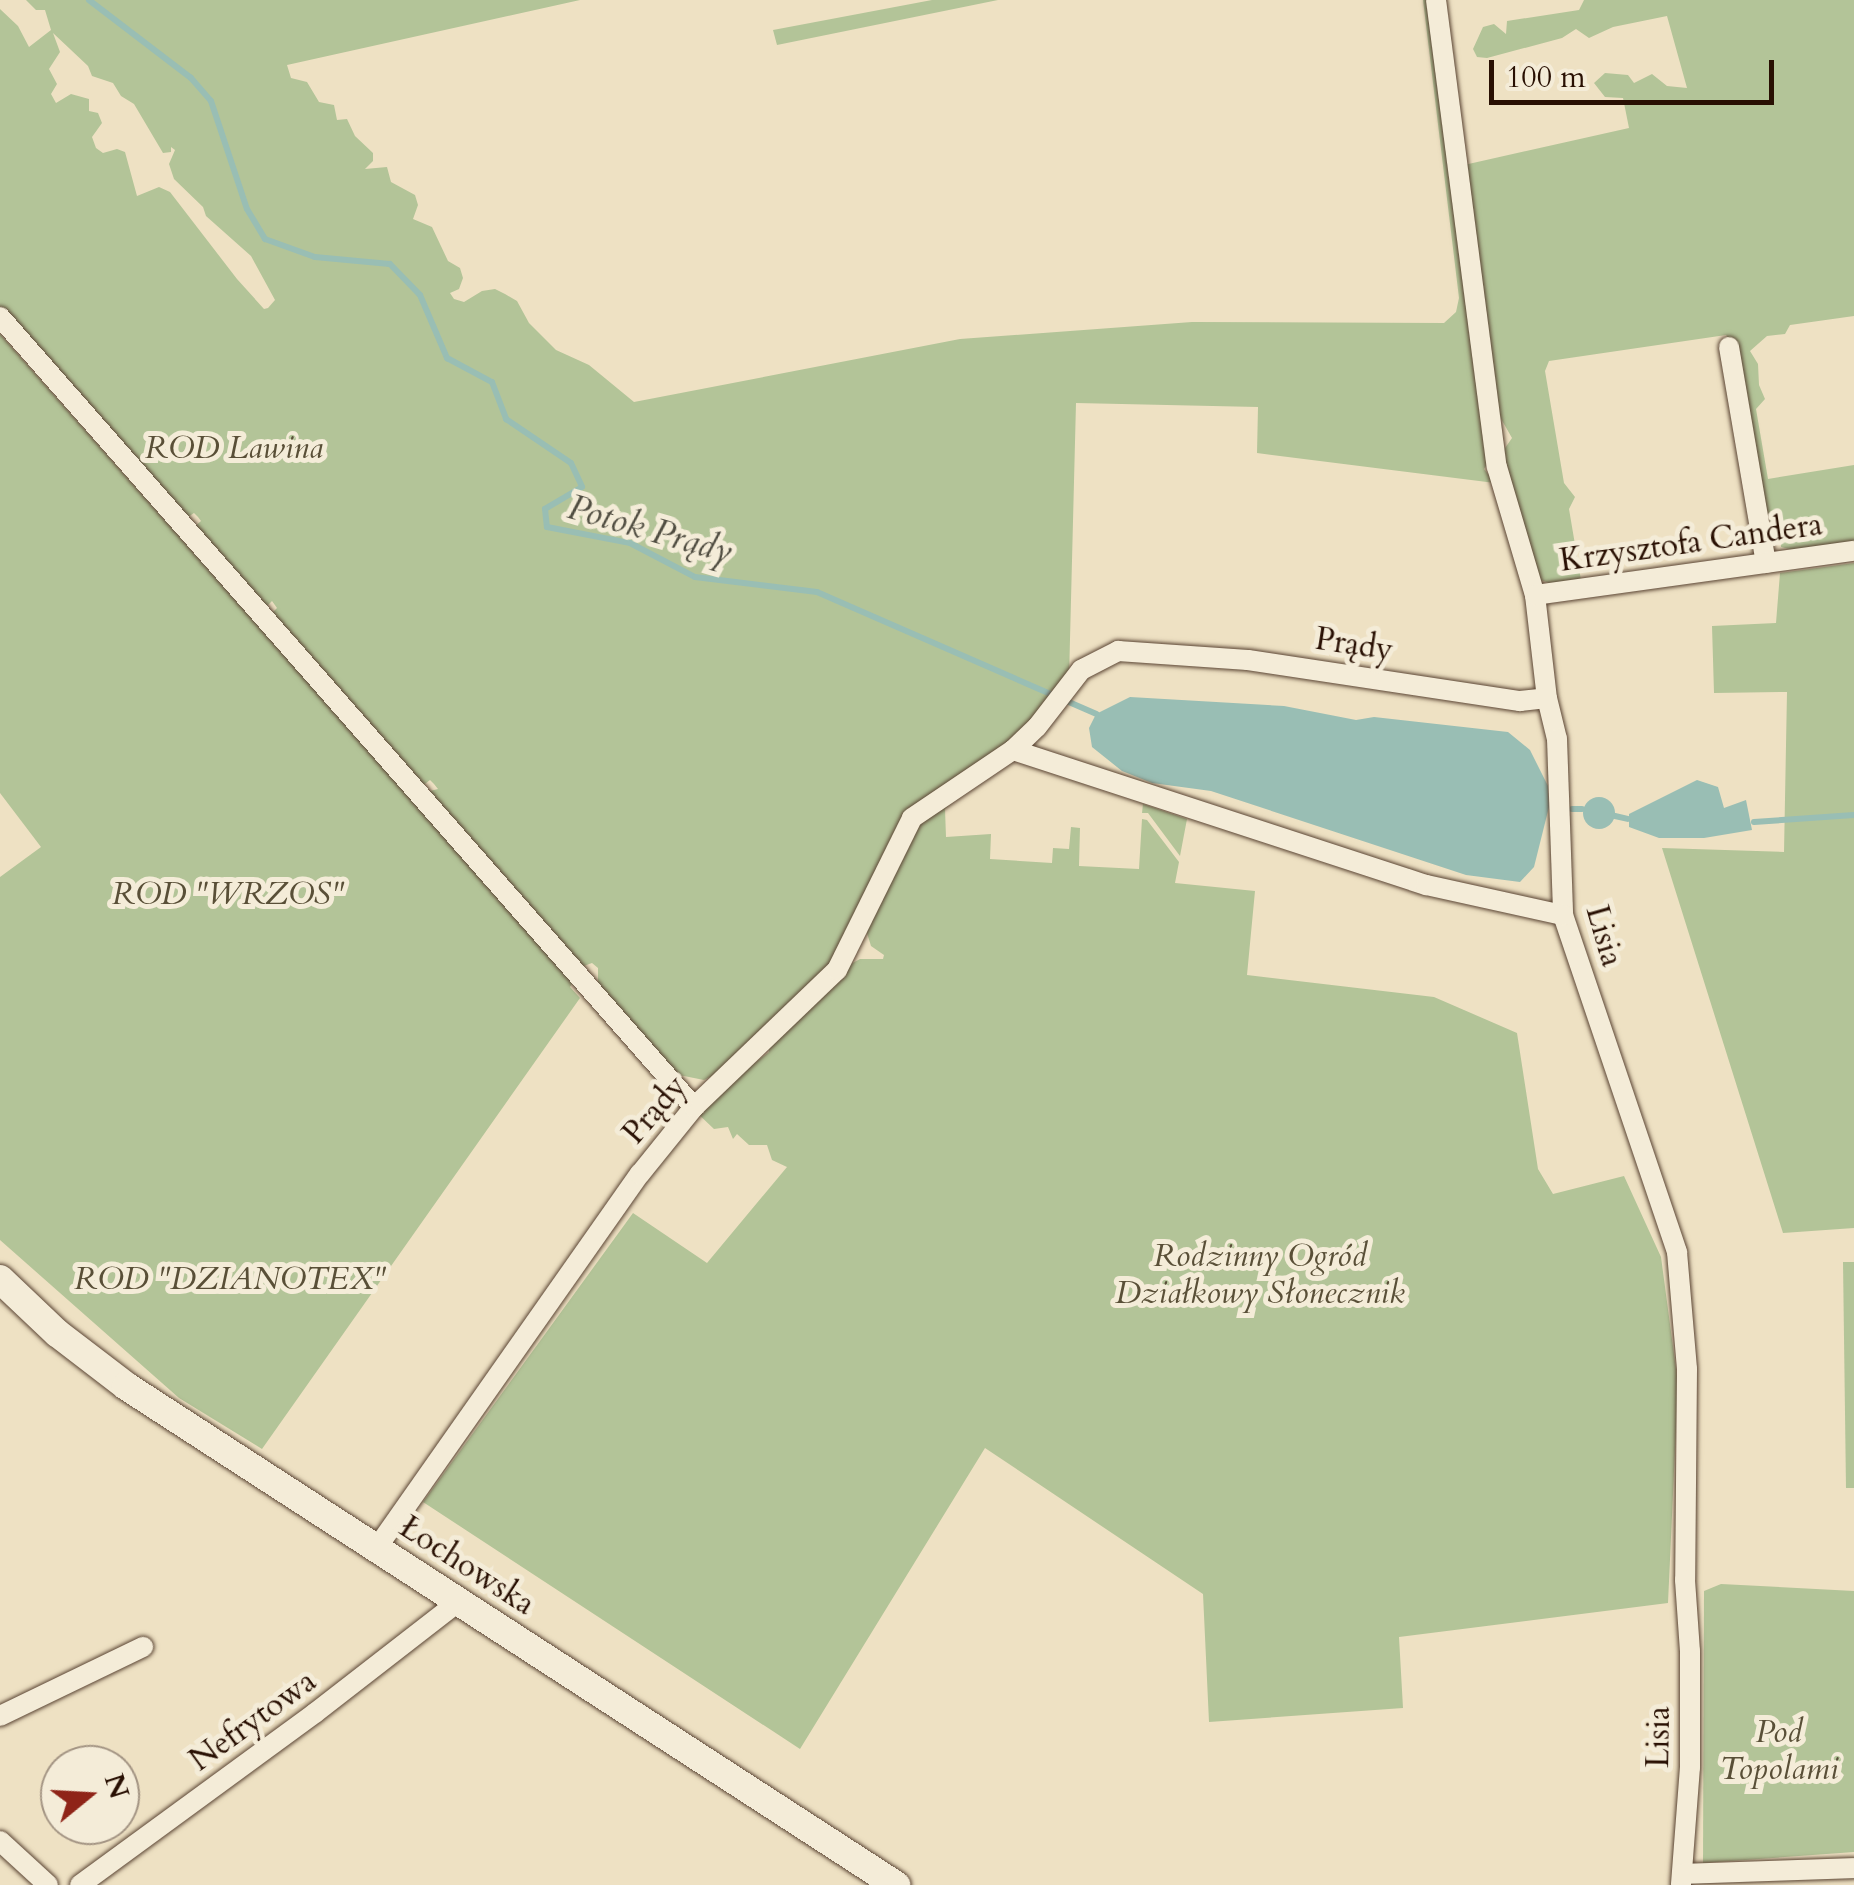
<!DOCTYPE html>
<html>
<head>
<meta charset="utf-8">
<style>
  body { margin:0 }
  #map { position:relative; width:1854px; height:1885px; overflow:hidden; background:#eee1c3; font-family:Cardo,serif }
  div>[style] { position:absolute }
  .green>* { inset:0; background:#b3c498 }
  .water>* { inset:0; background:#99beb4 }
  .round { border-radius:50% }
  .stream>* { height:6px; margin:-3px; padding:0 3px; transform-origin:3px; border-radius:3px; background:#99beb4 }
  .roads { filter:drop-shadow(0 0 2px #5a4433) drop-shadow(0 0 2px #5a4433) }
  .street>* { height:20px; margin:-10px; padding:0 10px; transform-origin:10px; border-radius:10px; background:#f4ecd8 }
  .secondary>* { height:28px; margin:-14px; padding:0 14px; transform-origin:14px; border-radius:14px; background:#f4ecd8 }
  span { translate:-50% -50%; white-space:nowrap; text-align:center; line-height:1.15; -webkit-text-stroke:10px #f4ecd8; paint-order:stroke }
  .park-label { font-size:32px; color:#594f37; font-style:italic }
  .street-label { font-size:32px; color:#291003 }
  .water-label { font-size:35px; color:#504d41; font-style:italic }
  .north { position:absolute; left:40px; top:1745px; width:100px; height:100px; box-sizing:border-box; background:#f4ecd8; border:2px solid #a39483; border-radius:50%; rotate:72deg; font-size:28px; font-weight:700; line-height:40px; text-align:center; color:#291003 }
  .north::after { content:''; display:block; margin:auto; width:35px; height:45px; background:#8f2418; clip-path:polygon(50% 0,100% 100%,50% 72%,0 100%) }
  .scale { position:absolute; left:1489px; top:60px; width:285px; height:45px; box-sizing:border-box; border:5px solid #291003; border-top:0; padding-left:12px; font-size:30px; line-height:35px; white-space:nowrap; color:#291003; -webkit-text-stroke:8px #f4ecd8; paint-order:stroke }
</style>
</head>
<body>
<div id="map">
  <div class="green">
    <div style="clip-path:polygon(evenodd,26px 0,580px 0,287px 65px,291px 78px,307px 82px,319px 102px,334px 105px,337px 120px,347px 119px,355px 136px,373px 153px,373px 161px,365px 169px,387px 167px,391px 182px,415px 195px,418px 205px,413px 219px,432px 227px,448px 261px,460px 268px,463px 278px,459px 289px,450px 293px,454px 299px,464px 302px,482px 291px,495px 289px,505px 294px,517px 301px,529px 323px,556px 350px,589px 365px,634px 402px,960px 339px,1192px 322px,1444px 323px,1456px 312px,1459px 298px,1423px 0,1428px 0,1489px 461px,1484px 469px,1495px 483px,1257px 453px,1258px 407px,1076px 403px,1069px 679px,945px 809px,946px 837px,991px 834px,990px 859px,1052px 863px,1053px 848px,1069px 849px,1071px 827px,1080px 828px,1079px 866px,1139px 869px,1142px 819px,1147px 820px,1179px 862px,1175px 883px,1255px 891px,1247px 975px,1434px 997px,1517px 1033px,1538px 1169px,1553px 1194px,1624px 1176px,1661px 1257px,1678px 1384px,1668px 1603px,1399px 1637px,1403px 1708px,1209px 1722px,1203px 1594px,985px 1448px,800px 1749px,423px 1502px,633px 1213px,707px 1263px,787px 1167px,772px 1160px,767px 1145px,749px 1145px,737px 1134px,733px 1139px,728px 1127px,714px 1129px,694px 1110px,769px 1052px,769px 1047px,704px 1080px,679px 1075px,598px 986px,598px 968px,592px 963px,581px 967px,430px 797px,430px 791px,438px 789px,434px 784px,430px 780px,421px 787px,271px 614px,277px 608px,272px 601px,265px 608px,193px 528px,201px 521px,198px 517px,194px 513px,185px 519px,0 310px,0 9px,18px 26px,29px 47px,51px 30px,45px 10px,36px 10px,26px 0,53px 33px,88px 66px,92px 76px,113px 83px,121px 96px,134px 104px,163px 153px,171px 152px,171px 147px,175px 150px,169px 164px,174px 179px,203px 207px,206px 216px,251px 256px,275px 300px,268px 308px,264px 309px,237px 279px,170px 192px,159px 187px,137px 196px,125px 152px,117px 149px,103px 153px,96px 148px,92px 137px,102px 123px,98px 113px,89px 111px,89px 99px,71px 94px,56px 103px,51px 94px,57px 84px,49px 69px,60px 52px,53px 33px,26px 0,913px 813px,866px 930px,871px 946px,884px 955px,883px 959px,860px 959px,807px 988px,841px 960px,913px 813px)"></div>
    <div style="clip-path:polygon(932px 0,998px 0,777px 45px,773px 30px)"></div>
    <div style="clip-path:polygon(1584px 0,1854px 0,1854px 316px,1790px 325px,1785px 334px,1767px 336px,1750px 351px,1758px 364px,1759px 385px,1765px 399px,1756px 409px,1768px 479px,1854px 465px,1854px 544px,1802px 552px,1781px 547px,1780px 523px,1772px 527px,1758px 481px,1734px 345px,1726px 335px,1549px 361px,1545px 371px,1564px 483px,1575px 497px,1569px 509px,1581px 580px,1552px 584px,1538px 579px,1503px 451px,1512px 438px,1496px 410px,1464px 165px,1629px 128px,1623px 98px,1605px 97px,1594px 83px,1605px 73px,1628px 75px,1634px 83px,1652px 74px,1667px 86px,1687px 88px,1667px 16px,1613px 27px,1589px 38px,1576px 29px,1562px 38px,1487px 58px,1477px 57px,1473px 49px,1483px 27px,1494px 24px,1506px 34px,1507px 21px,1579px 10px)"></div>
    <div style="clip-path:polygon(0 334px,573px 982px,570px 987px,580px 998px,262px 1449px,179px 1398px,0 1240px,0 877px,41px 847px,0 793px)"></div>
    <div style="clip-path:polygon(1854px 563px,1854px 1228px,1783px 1233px,1662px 848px,1784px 852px,1787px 692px,1714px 693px,1712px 626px,1776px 623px,1780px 573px)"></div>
    <div style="clip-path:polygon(1143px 804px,1187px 819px,1180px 856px,1148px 813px,1142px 813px)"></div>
    <div style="clip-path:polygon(1843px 1262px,1854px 1262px,1854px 1488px,1846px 1488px)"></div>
    <div style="clip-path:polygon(1721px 1584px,1854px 1591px,1854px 1852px,1703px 1863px,1704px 1591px)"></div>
  </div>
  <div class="water">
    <div style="clip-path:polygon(1130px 697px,1284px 706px,1356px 720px,1374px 717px,1508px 732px,1530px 750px,1548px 786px,1549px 807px,1534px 867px,1520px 882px,1466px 875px,1211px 791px,1152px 783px,1122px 771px,1092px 747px,1089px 728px,1096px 714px)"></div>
    <div style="clip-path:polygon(1697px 780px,1718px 787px,1724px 808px,1746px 800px,1752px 830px,1704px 838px,1659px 838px,1629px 827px,1629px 814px)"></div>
    <div class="round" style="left:1583px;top:797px;width:32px;height:32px"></div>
  </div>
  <div class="stream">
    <div style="left:89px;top:0;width:128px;rotate:37.4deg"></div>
    <div style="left:191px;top:78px;width:30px;rotate:49deg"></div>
    <div style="left:211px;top:101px;width:114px;rotate:71.6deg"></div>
    <div style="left:247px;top:209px;width:35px;rotate:59deg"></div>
    <div style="left:265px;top:239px;width:53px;rotate:19.8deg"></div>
    <div style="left:315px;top:257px;width:75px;rotate:5.3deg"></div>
    <div style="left:390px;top:264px;width:43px;rotate:45.9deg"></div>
    <div style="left:420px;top:295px;width:69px;rotate:66.8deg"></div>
    <div style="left:447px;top:358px;width:51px;rotate:28.1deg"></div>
    <div style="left:492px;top:382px;width:40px;rotate:69deg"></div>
    <div style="left:506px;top:419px;width:78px;rotate:34.1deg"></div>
    <div style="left:571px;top:463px;width:26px;rotate:65deg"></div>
    <div style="left:582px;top:487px;width:43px;rotate:149.3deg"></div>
    <div style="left:545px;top:509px;width:18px;rotate:84deg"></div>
    <div style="left:547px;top:527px;width:85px;rotate:10.9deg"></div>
    <div style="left:630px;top:543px;width:73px;rotate:27.6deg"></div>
    <div style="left:695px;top:577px;width:123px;rotate:7deg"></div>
    <div style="left:817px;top:592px;width:305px;rotate:23.6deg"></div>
    <div style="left:1572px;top:809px;width:10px"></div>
    <div style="left:1615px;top:816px;width:13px;rotate:13deg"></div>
    <div style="left:1754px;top:822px;width:100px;rotate:-4deg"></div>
  </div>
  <div class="roads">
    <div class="street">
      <div style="left:1436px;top:0;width:471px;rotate:82.6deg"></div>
      <div style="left:1497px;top:467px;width:134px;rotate:73.5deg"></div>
      <div style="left:1535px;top:595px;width:104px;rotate:83.4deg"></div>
      <div style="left:1547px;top:698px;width:42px;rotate:76.3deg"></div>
      <div style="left:1557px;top:739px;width:176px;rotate:88deg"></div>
      <div style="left:1563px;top:915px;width:356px;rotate:71.3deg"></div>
      <div style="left:1677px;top:1252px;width:117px;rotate:85.1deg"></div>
      <div style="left:1687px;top:1369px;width:211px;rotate:90.5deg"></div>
      <div style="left:1685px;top:1580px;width:71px;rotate:86deg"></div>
      <div style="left:1690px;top:1651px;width:116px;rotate:90deg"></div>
      <div style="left:1690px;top:1767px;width:118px;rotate:94.4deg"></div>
      <div style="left:0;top:317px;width:1052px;rotate:48.7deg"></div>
      <div style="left:1729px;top:347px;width:219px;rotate:80.3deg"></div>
      <div style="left:1535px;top:595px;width:322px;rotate:-7.9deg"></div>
      <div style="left:1013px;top:750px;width:33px;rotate:-44deg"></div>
      <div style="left:1037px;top:727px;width:72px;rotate:-52.3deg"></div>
      <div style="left:1081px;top:670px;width:42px;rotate:-27.2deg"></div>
      <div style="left:1118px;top:651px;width:130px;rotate:4deg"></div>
      <div style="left:1248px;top:660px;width:275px;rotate:8.6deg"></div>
      <div style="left:1520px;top:701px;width:27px;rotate:-6deg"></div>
      <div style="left:376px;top:1549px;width:459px;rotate:-54.9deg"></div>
      <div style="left:640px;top:1174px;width:86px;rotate:-51.1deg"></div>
      <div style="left:694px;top:1107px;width:198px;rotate:-43.8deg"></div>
      <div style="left:837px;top:970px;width:169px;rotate:-63.7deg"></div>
      <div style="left:912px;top:818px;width:122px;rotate:-34deg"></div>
      <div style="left:1013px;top:750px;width:435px;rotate:18.1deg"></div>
      <div style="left:1426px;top:885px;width:140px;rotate:12.4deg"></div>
      <div style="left:0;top:1716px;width:159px;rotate:-25.8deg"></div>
      <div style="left:0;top:1841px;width:65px;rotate:42.5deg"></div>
      <div style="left:1683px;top:1874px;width:171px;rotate:-2deg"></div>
      <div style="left:80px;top:1885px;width:291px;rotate:-36.2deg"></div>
      <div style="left:315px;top:1713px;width:181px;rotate:-37.8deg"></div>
    </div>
    <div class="secondary">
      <div style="left:0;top:1279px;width:79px;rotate:43.5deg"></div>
      <div style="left:57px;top:1333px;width:87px;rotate:37.5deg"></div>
      <div style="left:126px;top:1386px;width:918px;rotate:32.95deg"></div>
    </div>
  </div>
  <div class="park-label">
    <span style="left:234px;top:448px">ROD Lawina</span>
    <span style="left:228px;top:894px">ROD "WRZOS"</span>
    <span style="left:1260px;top:1275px">Rodzinny Ogród<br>Działkowy Słonecznik</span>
    <span style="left:230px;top:1279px">ROD "DZIANOTEX"</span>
    <span style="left:1779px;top:1751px">Pod<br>Topolami</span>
  </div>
  <div class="street-label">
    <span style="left:1691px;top:543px;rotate:-8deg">Krzysztofa Candera</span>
    <span style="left:1354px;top:645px;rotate:9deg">Prądy</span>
    <span style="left:1604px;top:936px;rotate:74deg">Lisia</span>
    <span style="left:655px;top:1110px;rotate:-49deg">Prądy</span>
    <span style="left:467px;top:1566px;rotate:33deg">Łochowska</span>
    <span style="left:253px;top:1721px;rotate:-36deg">Nefrytowa</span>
    <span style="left:1659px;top:1737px;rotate:-89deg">Lisia</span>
  </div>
  <div class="water-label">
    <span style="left:650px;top:530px;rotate:16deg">Potok Prądy</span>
  </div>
  <div class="north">N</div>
  <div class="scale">100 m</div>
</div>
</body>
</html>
